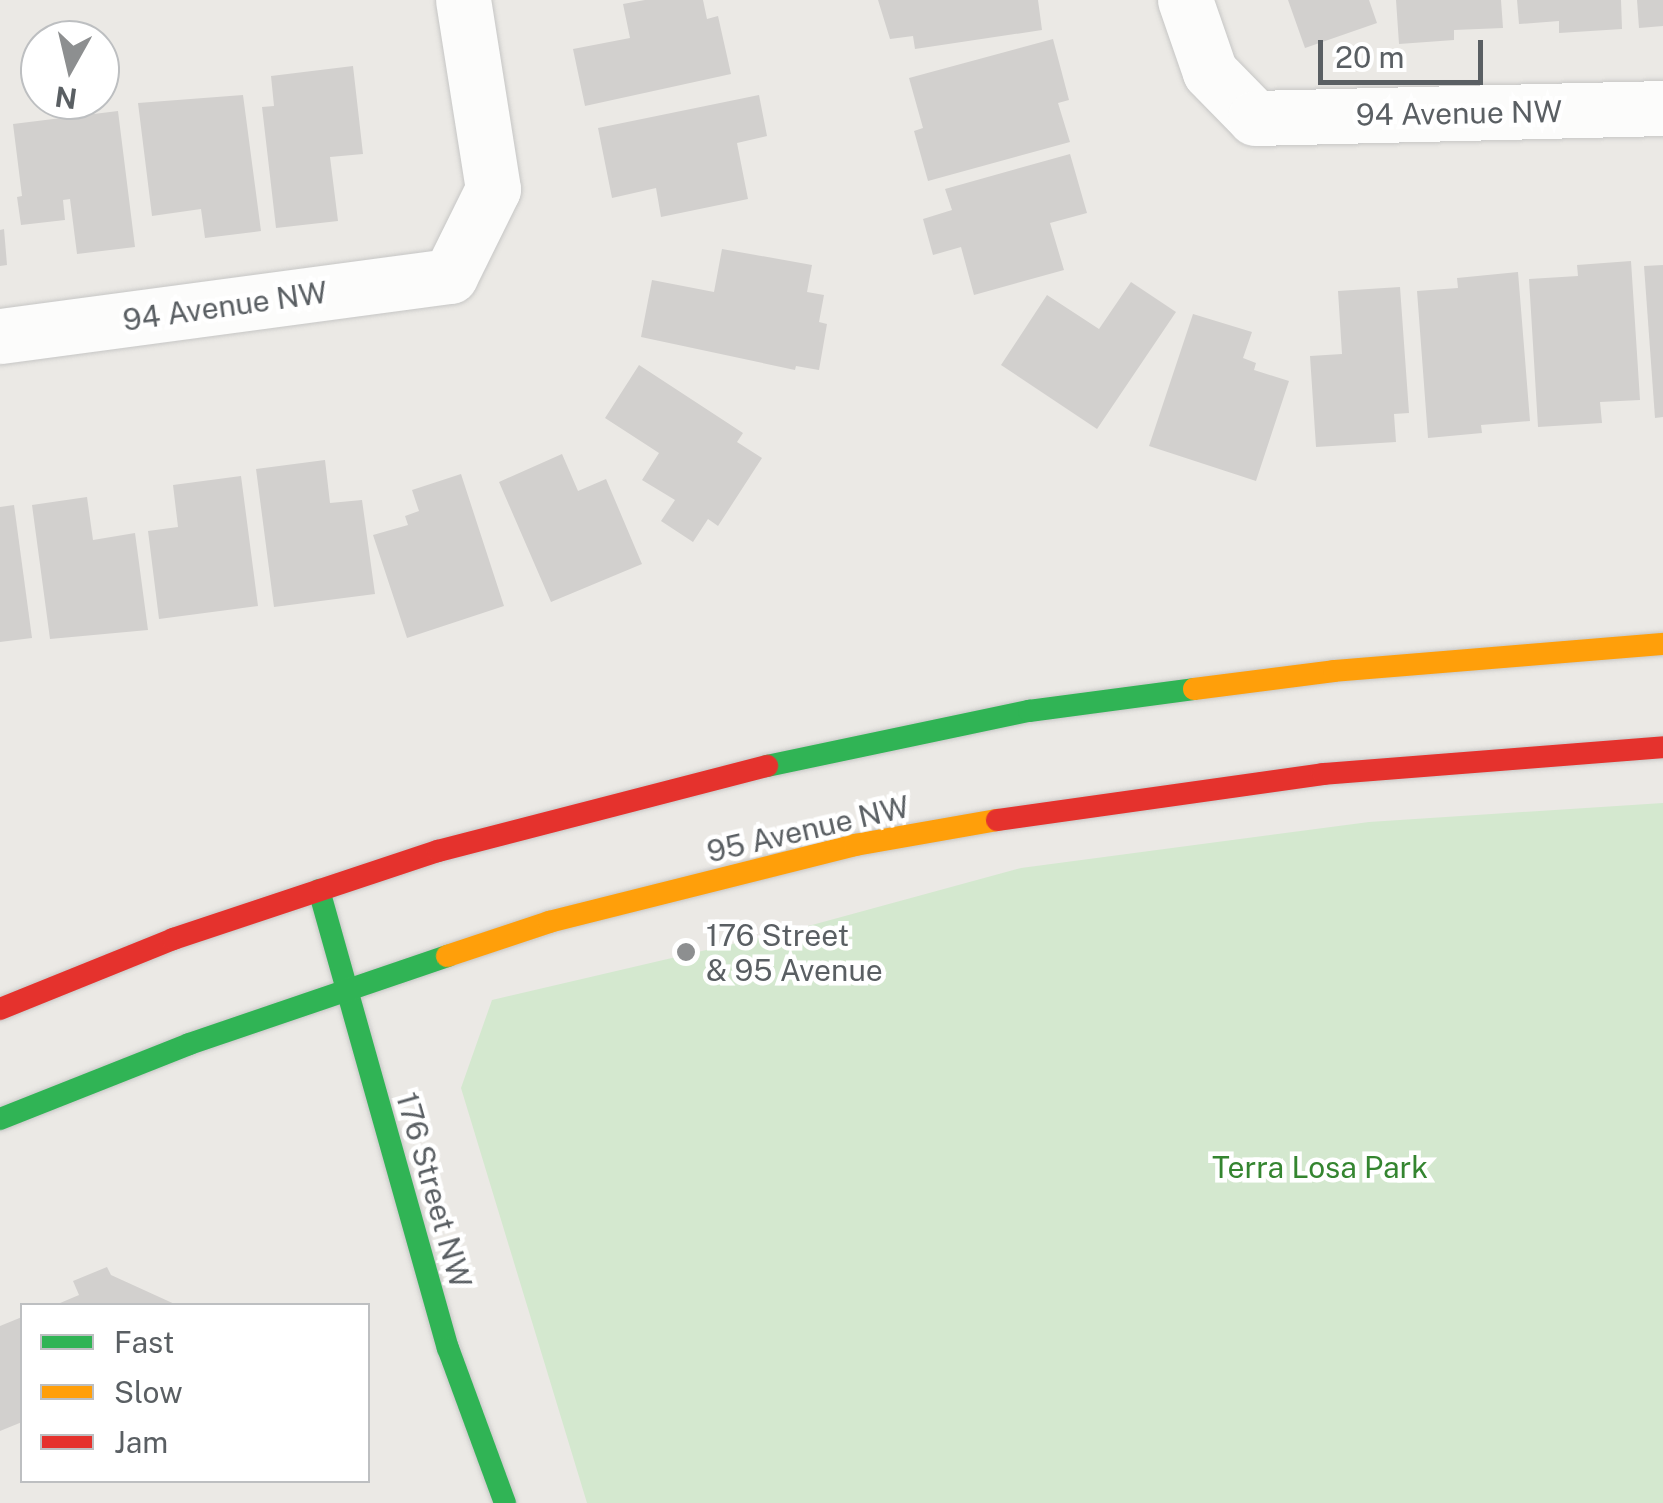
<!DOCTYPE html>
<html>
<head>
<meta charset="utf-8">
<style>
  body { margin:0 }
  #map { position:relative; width:1663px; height:1503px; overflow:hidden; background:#ebe9e5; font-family:"Public Sans",sans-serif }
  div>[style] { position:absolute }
  .green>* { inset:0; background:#d4e8cf }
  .building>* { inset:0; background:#d2d0ce }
  .roads { filter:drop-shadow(0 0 2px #c6c6c5) drop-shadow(0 0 2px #c6c6c5) }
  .street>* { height:55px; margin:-27.5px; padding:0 27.5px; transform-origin:27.5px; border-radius:27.5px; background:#fcfcfb }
  .fast>* { height:22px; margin:-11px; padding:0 11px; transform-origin:11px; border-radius:11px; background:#30b455 }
  .slow>* { height:22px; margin:-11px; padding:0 11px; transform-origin:11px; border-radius:11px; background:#ff9f0a }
  .jam>* { height:22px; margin:-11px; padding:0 11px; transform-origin:11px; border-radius:11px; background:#e5322d }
  .dots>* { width:28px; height:28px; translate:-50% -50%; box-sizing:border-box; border:5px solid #fff; border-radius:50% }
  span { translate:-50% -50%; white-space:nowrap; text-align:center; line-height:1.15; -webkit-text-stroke:9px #fff; paint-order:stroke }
  .street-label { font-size:30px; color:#5a5f63 }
  .poi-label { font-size:30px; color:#5a5f63 }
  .left { translate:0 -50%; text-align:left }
  .park-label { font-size:30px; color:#348530 }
  .legend { position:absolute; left:20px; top:1303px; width:350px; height:180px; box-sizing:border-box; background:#fff; border:2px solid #bdbfc1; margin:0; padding:12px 18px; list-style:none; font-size:30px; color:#5a5f63 }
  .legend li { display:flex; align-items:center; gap:20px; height:50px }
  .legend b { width:50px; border:2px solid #bdbfc1 }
  .north { position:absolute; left:20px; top:20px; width:100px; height:100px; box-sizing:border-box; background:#fff; border:2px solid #bdbfc1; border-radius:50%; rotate:188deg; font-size:28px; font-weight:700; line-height:40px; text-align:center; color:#5a5f63 }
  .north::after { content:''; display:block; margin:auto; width:35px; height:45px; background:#8d8f90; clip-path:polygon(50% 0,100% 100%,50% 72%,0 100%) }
  .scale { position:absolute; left:1318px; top:40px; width:165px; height:45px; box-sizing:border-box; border:5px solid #5a5f63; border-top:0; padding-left:12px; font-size:30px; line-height:35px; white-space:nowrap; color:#5a5f63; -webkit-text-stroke:8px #fff; paint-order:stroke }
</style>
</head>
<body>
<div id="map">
  <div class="green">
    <div style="clip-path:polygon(1663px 803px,1663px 1503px,587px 1503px,461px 1088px,492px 1000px,801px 928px,1021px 868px,1369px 822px)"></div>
  </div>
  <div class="building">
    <div style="clip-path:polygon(645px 0,703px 0,707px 19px,718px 16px,731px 74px,585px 106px,573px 49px,630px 38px,623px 4px)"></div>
    <div style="clip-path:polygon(878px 0,1038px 0,1042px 30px,915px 49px,913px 36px,890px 39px)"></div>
    <div style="clip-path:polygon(1288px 0,1369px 0,1377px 23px,1305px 48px)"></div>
    <div style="clip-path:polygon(1396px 0,1501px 0,1503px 28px,1454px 30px,1454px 40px,1399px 44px)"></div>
    <div style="clip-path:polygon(1517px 0,1621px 0,1622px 29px,1559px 33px,1559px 21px,1519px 24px)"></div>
    <div style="clip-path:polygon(1637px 0,1663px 0,1663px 26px,1639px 28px)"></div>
    <div style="clip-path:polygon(1053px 39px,1069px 100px,1058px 103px,1070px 142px,928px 181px,914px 131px,923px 128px,909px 78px)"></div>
    <div style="clip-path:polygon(353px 66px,363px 154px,330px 157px,338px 221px,276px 228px,262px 107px,274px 106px,271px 76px)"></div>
    <div style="clip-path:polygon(243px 95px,261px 231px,205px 238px,201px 209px,152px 216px,138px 103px)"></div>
    <div style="clip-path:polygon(759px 95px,767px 136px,737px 143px,748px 199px,661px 217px,656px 188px,612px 198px,598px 128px)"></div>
    <div style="clip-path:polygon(118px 111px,135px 247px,77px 254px,70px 199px,63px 200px,65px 220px,21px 225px,17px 197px,22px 196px,13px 124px)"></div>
    <div style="clip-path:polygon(1070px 154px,1087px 213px,1050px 223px,1064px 270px,974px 295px,961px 247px,933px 255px,923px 219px,952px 210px,945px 189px)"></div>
    <div style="clip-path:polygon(4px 229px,7px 265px,0 266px,0 230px)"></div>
    <div style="clip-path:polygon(722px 249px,812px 265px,807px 292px,824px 295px,819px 322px,827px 324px,819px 370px,796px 366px,795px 370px,641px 337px,652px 280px,714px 292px)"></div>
    <div style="clip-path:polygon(1631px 261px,1640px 400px,1600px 402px,1602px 423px,1538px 427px,1529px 279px,1578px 276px,1577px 265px)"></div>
    <div style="clip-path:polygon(1663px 265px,1663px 417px,1655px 418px,1644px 266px)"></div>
    <div style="clip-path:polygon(1518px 272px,1530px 421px,1481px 425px,1482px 433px,1428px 438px,1417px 291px,1458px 288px,1457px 278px)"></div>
    <div style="clip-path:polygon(1131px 282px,1176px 312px,1097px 429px,1001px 365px,1047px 295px,1099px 329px)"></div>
    <div style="clip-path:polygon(1400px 287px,1409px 413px,1394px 414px,1396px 442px,1316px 447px,1310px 356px,1342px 354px,1338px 291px)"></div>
    <div style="clip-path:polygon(1193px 314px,1252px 332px,1243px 358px,1256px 363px,1254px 370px,1289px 381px,1256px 481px,1149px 446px)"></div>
    <div style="clip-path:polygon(639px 365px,743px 433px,737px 442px,762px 458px,718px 526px,708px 519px,693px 542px,661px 521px,675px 500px,642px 480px,659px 453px,605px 418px)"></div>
    <div style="clip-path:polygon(562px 454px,578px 491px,606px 479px,642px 564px,551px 602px,499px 482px)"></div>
    <div style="clip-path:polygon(325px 460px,330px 503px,362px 500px,375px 594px,274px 607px,256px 469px)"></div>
    <div style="clip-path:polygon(461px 474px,504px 606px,407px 638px,373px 535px,408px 525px,405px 516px,419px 511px,412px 490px)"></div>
    <div style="clip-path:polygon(241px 476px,258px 606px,159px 619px,148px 531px,178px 527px,173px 485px)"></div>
    <div style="clip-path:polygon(87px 497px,93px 540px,135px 533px,148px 630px,50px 639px,32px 505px)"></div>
    <div style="clip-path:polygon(14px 505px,32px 638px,0 642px,0 507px)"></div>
    <div style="clip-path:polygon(107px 1267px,111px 1275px,179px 1306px,53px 1306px,79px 1295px,73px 1281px)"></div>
    <div style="clip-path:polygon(22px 1317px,22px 1422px,0 1431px,0 1326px)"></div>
  </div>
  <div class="roads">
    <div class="street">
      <div style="left:1185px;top:0;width:76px;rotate:70.9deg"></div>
      <div style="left:1210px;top:72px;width:64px;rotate:45.6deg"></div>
      <div style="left:1255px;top:118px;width:408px;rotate:-1.4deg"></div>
      <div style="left:0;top:336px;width:454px;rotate:-7.6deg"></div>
      <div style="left:450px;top:276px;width:97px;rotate:-63.7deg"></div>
      <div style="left:493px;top:189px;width:191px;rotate:-99deg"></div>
    </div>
    <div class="fast">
      <div style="left:767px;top:766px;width:268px;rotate:-11.9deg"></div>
      <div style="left:1029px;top:711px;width:166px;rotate:-7.6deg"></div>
      <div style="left:319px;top:890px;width:476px;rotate:74.3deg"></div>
      <div style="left:448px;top:1348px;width:165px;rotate:69.8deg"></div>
      <div style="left:0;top:1119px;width:203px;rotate:-21.6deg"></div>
      <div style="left:189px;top:1044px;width:273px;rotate:-18.8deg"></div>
    </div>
    <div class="slow">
      <div style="left:1194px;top:689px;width:141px;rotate:-7.3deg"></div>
      <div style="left:1334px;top:671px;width:330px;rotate:-4.7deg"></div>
      <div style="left:447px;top:956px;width:108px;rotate:-18.4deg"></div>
      <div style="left:549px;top:922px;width:316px;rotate:-14.1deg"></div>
      <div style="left:855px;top:845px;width:144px;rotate:-10deg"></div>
    </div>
    <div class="jam">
      <div style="left:997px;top:820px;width:329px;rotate:-8deg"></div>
      <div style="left:1323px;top:774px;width:341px;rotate:-4.5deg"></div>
      <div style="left:0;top:1009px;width:187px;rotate:-22deg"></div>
      <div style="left:173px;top:939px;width:279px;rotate:-18.4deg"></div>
      <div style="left:438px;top:851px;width:340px;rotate:-14.5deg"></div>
    </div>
  </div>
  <div class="dots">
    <div style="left:686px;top:952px;background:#8d8f90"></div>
  </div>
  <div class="street-label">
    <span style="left:1459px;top:113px;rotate:-1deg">94 Avenue NW</span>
    <span style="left:225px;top:306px;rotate:-8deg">94 Avenue NW</span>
    <span style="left:808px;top:829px;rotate:-13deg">95 Avenue NW</span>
    <span style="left:434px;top:1190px;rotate:74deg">176 Street NW</span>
  </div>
  <div class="poi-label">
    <span class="left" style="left:706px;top:952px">176 Street<br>&amp; 95 Avenue</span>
  </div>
  <div class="park-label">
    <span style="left:1320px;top:1167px">Terra Losa Park</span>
  </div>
  <ul class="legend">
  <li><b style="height:12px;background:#30b455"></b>Fast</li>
  <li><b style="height:12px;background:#ff9f0a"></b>Slow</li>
  <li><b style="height:12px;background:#e5322d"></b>Jam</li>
  </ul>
  <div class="north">N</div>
  <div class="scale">20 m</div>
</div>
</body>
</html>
